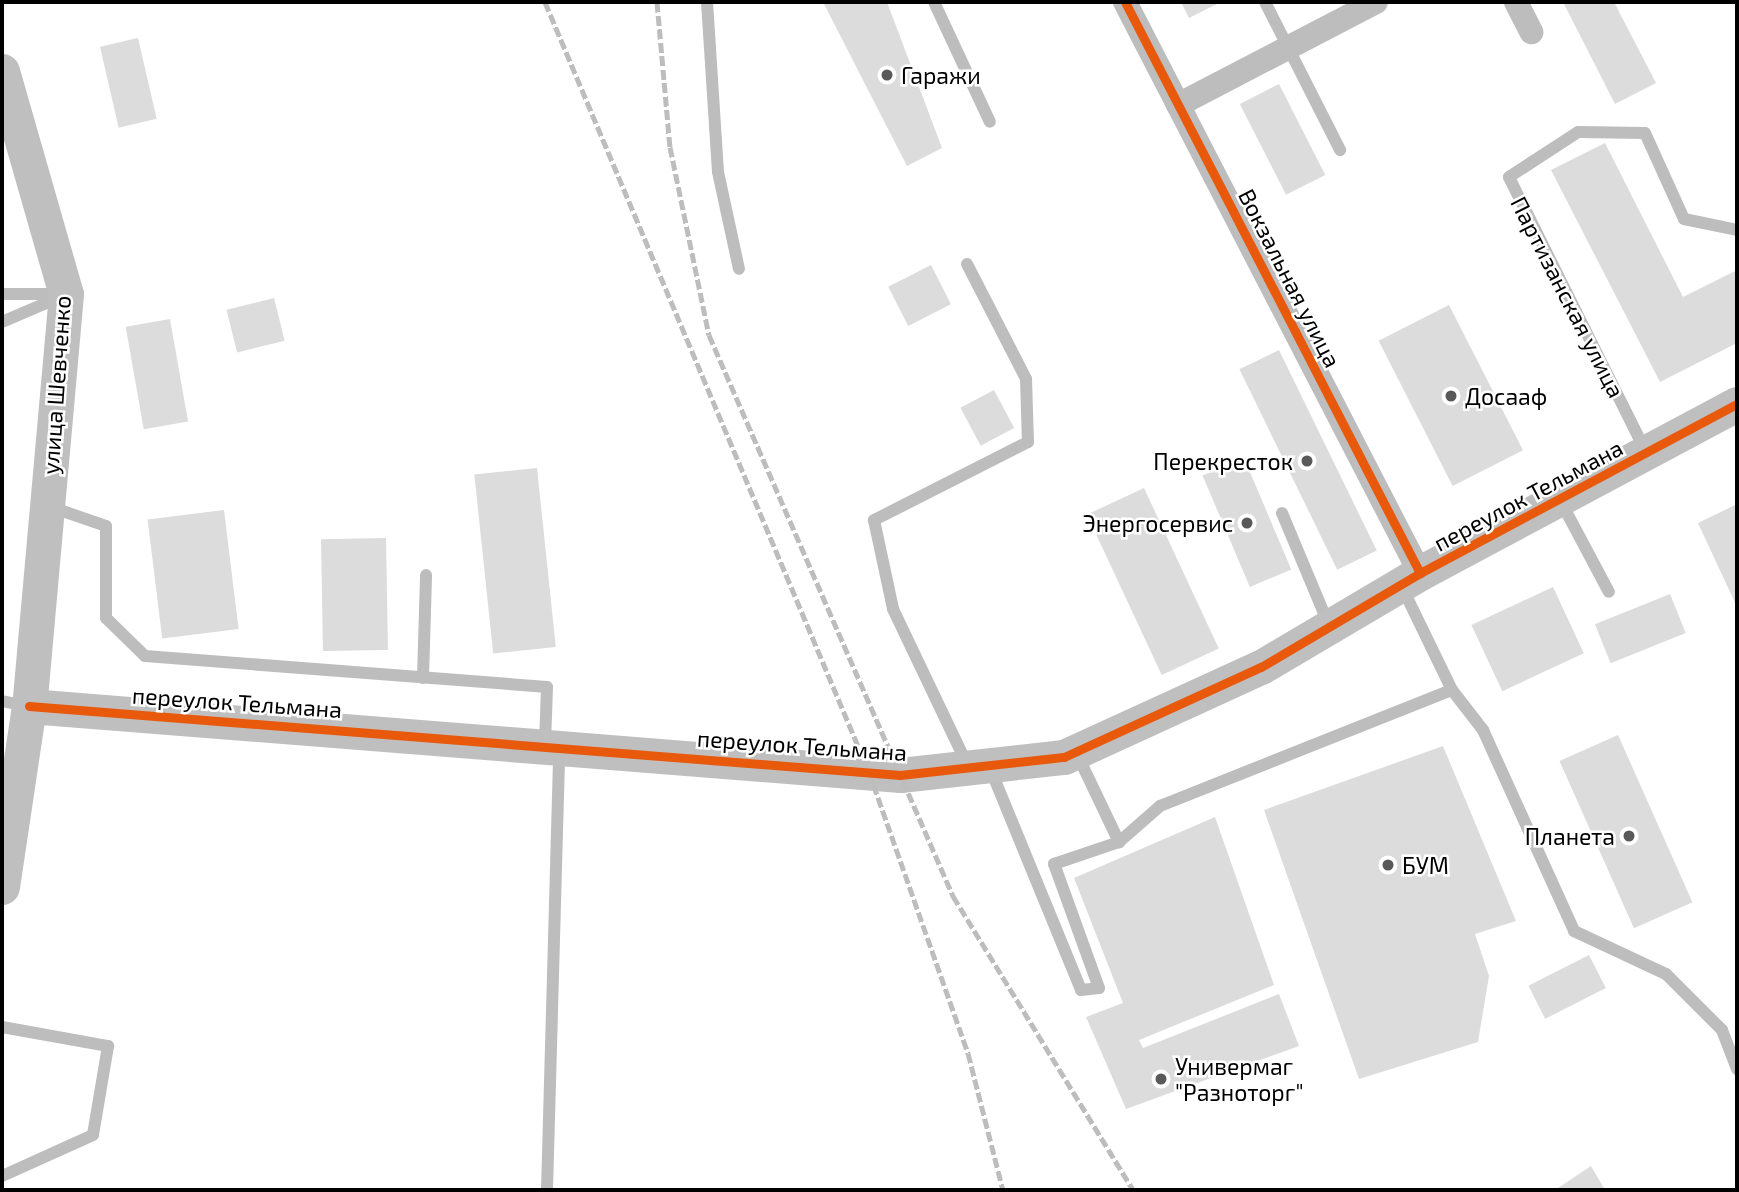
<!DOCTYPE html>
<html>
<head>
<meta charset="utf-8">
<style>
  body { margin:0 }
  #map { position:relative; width:1739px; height:1192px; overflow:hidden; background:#fff; font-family:"Exo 2",sans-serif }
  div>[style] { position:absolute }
  .building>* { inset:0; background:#dcdcdc; transform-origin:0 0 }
  .lane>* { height:12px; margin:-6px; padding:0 6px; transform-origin:6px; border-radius:6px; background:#bdbdbd }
  .street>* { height:24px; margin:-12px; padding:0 12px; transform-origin:12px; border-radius:12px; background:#bdbdbd }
  .secondary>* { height:35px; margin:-17.5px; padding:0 17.5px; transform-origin:17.5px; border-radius:17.5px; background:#bfbfbf }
  .rail>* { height:5px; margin-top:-2.5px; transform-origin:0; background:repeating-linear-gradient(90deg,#bdbdbd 0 10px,transparent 0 13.5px) }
  .cycleway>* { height:9px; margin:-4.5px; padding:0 4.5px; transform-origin:4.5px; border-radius:4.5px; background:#e8590c }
  .dots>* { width:19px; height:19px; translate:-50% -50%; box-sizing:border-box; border:4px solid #fff; border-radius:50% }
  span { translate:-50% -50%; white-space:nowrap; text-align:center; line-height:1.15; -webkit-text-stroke:5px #fff; paint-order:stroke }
  .poi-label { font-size:23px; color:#000 }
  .left { translate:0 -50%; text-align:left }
  .right { translate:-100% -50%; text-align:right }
  .street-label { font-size:23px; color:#000 }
  .frame { position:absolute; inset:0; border:4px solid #000; pointer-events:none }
</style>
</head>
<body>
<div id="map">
  <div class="building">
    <div style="clip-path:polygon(823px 2px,887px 2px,942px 148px,907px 166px)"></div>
    <div style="clip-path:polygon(1181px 2px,1221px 2px,1189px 18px)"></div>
    <div style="clip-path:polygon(1563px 2px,1614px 2px,1656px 83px,1615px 104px)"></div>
    <div style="left:138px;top:38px;width:83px;height:39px;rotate:77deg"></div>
    <div style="left:1279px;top:84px;width:102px;height:44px;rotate:63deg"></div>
    <div style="clip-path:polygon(1605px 143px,1683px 297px,1737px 270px,1737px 343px,1660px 382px,1551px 170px)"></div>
    <div style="left:931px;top:265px;width:44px;height:48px;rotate:63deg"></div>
    <div style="left:274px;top:298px;width:44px;height:49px;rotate:76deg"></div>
    <div style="left:1449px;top:305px;width:163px;height:79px;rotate:63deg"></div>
    <div style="left:170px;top:319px;width:104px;height:45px;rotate:80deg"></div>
    <div style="left:1279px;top:350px;width:223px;height:44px;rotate:64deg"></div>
    <div style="left:994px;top:390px;width:43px;height:38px;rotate:62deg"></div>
    <div style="left:1244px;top:458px;width:121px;height:45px;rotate:67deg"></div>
    <div style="left:537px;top:468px;width:180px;height:63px;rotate:84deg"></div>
    <div style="left:1144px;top:488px;width:177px;height:63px;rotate:65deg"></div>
    <div style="clip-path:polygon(1737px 504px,1737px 607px,1698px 523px)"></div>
    <div style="left:224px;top:510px;width:120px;height:77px;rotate:83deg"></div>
    <div style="left:386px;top:538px;width:112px;height:65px;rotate:89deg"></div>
    <div style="left:1553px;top:587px;width:73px;height:90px;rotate:65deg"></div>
    <div style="left:1670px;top:594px;width:42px;height:81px;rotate:68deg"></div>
    <div style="left:1618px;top:735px;width:183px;height:64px;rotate:66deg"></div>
    <div style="clip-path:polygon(1443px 746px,1516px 921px,1475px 934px,1489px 976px,1478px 1042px,1359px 1079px,1264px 810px)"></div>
    <div style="clip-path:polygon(1215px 817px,1274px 985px,1139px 1040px,1143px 1048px,1279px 994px,1299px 1046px,1126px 1109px,1086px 1017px,1123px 1003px,1074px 878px)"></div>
    <div style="left:1589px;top:955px;width:37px;height:68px;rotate:63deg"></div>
    <div style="clip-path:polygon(1591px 1166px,1605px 1190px,1555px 1190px)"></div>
  </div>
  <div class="lane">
    <div style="left:707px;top:2px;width:170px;rotate:86.3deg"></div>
    <div style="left:718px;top:172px;width:99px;rotate:77.8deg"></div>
    <div style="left:934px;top:2px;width:132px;rotate:65deg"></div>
    <div style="left:1265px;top:2px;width:166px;rotate:63.1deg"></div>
    <div style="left:967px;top:264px;width:129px;rotate:62.8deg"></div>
    <div style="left:1026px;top:379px;width:63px;rotate:88.2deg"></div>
    <div style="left:1028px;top:442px;width:173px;rotate:153.1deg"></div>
    <div style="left:874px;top:520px;width:91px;rotate:77.9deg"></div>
    <div style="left:893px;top:609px;width:174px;rotate:64.5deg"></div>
    <div style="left:2px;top:294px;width:59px"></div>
    <div style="left:2px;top:322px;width:66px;rotate:-23.1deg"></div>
    <div style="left:1645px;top:450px;width:305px;rotate:-116.5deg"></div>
    <div style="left:1509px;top:177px;width:82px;rotate:-33.1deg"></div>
    <div style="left:1578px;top:132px;width:67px;rotate:0.9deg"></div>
    <div style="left:1645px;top:133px;width:94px;rotate:65.6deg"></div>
    <div style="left:1684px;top:219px;width:54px;rotate:11.7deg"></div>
    <div style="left:1560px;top:500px;width:104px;rotate:62deg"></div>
    <div style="left:48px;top:506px;width:61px;rotate:19deg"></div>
    <div style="left:106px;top:526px;width:92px;rotate:90deg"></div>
    <div style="left:106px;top:618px;width:54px;rotate:44.3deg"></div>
    <div style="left:145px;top:656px;width:403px;rotate:4.4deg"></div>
    <div style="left:547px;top:687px;width:57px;rotate:92deg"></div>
    <div style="left:1282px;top:513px;width:119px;rotate:67.3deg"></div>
    <div style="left:1402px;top:587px;width:114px;rotate:64.1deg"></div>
    <div style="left:1452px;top:690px;width:51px;rotate:52.2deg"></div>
    <div style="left:1483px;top:730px;width:221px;rotate:65.6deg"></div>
    <div style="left:1574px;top:931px;width:102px;rotate:25.1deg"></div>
    <div style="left:1666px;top:974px;width:79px;rotate:45deg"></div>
    <div style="left:1722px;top:1030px;width:42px;rotate:69deg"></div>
    <div style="left:423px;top:678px;width:103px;rotate:-88.3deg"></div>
    <div style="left:2px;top:701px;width:24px;rotate:12deg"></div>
    <div style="left:1077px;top:754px;width:98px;rotate:64.5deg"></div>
    <div style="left:990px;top:768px;width:240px;rotate:67.7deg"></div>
    <div style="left:1081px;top:990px;width:18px;rotate:-6deg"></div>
    <div style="left:1099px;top:988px;width:132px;rotate:-109.9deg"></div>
    <div style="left:1054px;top:864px;width:69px;rotate:-18.7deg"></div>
    <div style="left:1119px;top:842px;width:55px;rotate:-41.3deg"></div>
    <div style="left:1160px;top:806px;width:314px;rotate:-21.7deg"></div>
    <div style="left:2px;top:1027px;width:108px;rotate:10.2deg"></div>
    <div style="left:108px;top:1046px;width:90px;rotate:99.6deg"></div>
    <div style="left:93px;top:1135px;width:100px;rotate:155.7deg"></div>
    <div style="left:547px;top:1190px;width:440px;rotate:-88.4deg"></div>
  </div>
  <div class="street">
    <div style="left:1125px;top:2px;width:643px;rotate:62.68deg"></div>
    <div style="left:1516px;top:2px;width:34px;rotate:63deg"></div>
    <div style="left:1178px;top:105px;width:223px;rotate:-27.5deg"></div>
  </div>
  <div class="secondary">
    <div style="left:2px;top:71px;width:232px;rotate:74deg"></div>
    <div style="left:66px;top:294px;width:414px;rotate:95.1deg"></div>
    <div style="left:29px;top:706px;width:183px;rotate:98.5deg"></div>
    <div style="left:29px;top:706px;width:874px;rotate:4.53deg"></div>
    <div style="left:900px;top:775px;width:165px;rotate:-6.3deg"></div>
    <div style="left:1064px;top:757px;width:217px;rotate:-24.6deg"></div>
    <div style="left:1261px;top:667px;width:185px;rotate:-30.6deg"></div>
    <div style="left:1420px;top:573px;width:359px;rotate:-28.1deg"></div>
  </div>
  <div class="rail">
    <div style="left:545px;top:2px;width:835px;rotate:67.18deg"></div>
    <div style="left:869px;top:772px;width:298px;rotate:70.6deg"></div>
    <div style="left:968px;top:1053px;width:141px;rotate:75.7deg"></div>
    <div style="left:657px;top:2px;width:146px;rotate:84.9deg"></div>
    <div style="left:670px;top:147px;width:192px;rotate:78.3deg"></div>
    <div style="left:709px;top:335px;width:612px;rotate:66.49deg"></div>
    <div style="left:953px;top:896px;width:345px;rotate:58.5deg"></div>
  </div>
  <div class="cycleway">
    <div style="left:1125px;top:2px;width:643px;rotate:62.68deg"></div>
    <div style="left:29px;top:706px;width:874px;rotate:4.53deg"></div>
    <div style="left:900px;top:775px;width:165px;rotate:-6.3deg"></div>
    <div style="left:1064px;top:757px;width:217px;rotate:-24.6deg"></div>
    <div style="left:1261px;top:667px;width:185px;rotate:-30.6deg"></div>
    <div style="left:1420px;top:573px;width:359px;rotate:-28.1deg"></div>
  </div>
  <div class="dots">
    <div style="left:887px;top:75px;background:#595959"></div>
    <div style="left:1451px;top:396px;background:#595959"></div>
    <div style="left:1307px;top:461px;background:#595959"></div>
    <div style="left:1247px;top:523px;background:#595959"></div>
    <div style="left:1629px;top:836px;background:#595959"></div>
    <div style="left:1388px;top:865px;background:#595959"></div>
    <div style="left:1161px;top:1079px;background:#595959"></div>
  </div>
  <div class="poi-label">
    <span class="left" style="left:901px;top:75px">Гаражи</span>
    <span class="left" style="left:1465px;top:396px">Досааф</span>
    <span class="right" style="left:1293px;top:461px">Перекресток</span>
    <span class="right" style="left:1233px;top:523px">Энергосервис</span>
    <span class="right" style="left:1615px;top:836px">Планета</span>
    <span class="left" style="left:1402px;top:865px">БУМ</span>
    <span class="left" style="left:1175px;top:1079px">Универмаг<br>"Разноторг"</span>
  </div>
  <div class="street-label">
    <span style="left:1290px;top:278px;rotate:63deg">Вокзальная улица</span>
    <span style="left:1568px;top:297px;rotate:63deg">Партизанская улица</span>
    <span style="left:56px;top:385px;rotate:-86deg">улица Шевченко</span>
    <span style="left:1528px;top:495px;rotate:-28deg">переулок Тельмана</span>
    <span style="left:237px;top:702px;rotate:4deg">переулок Тельмана</span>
    <span style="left:802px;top:745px;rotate:4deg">переулок Тельмана</span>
  </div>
  <div class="frame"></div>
</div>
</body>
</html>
